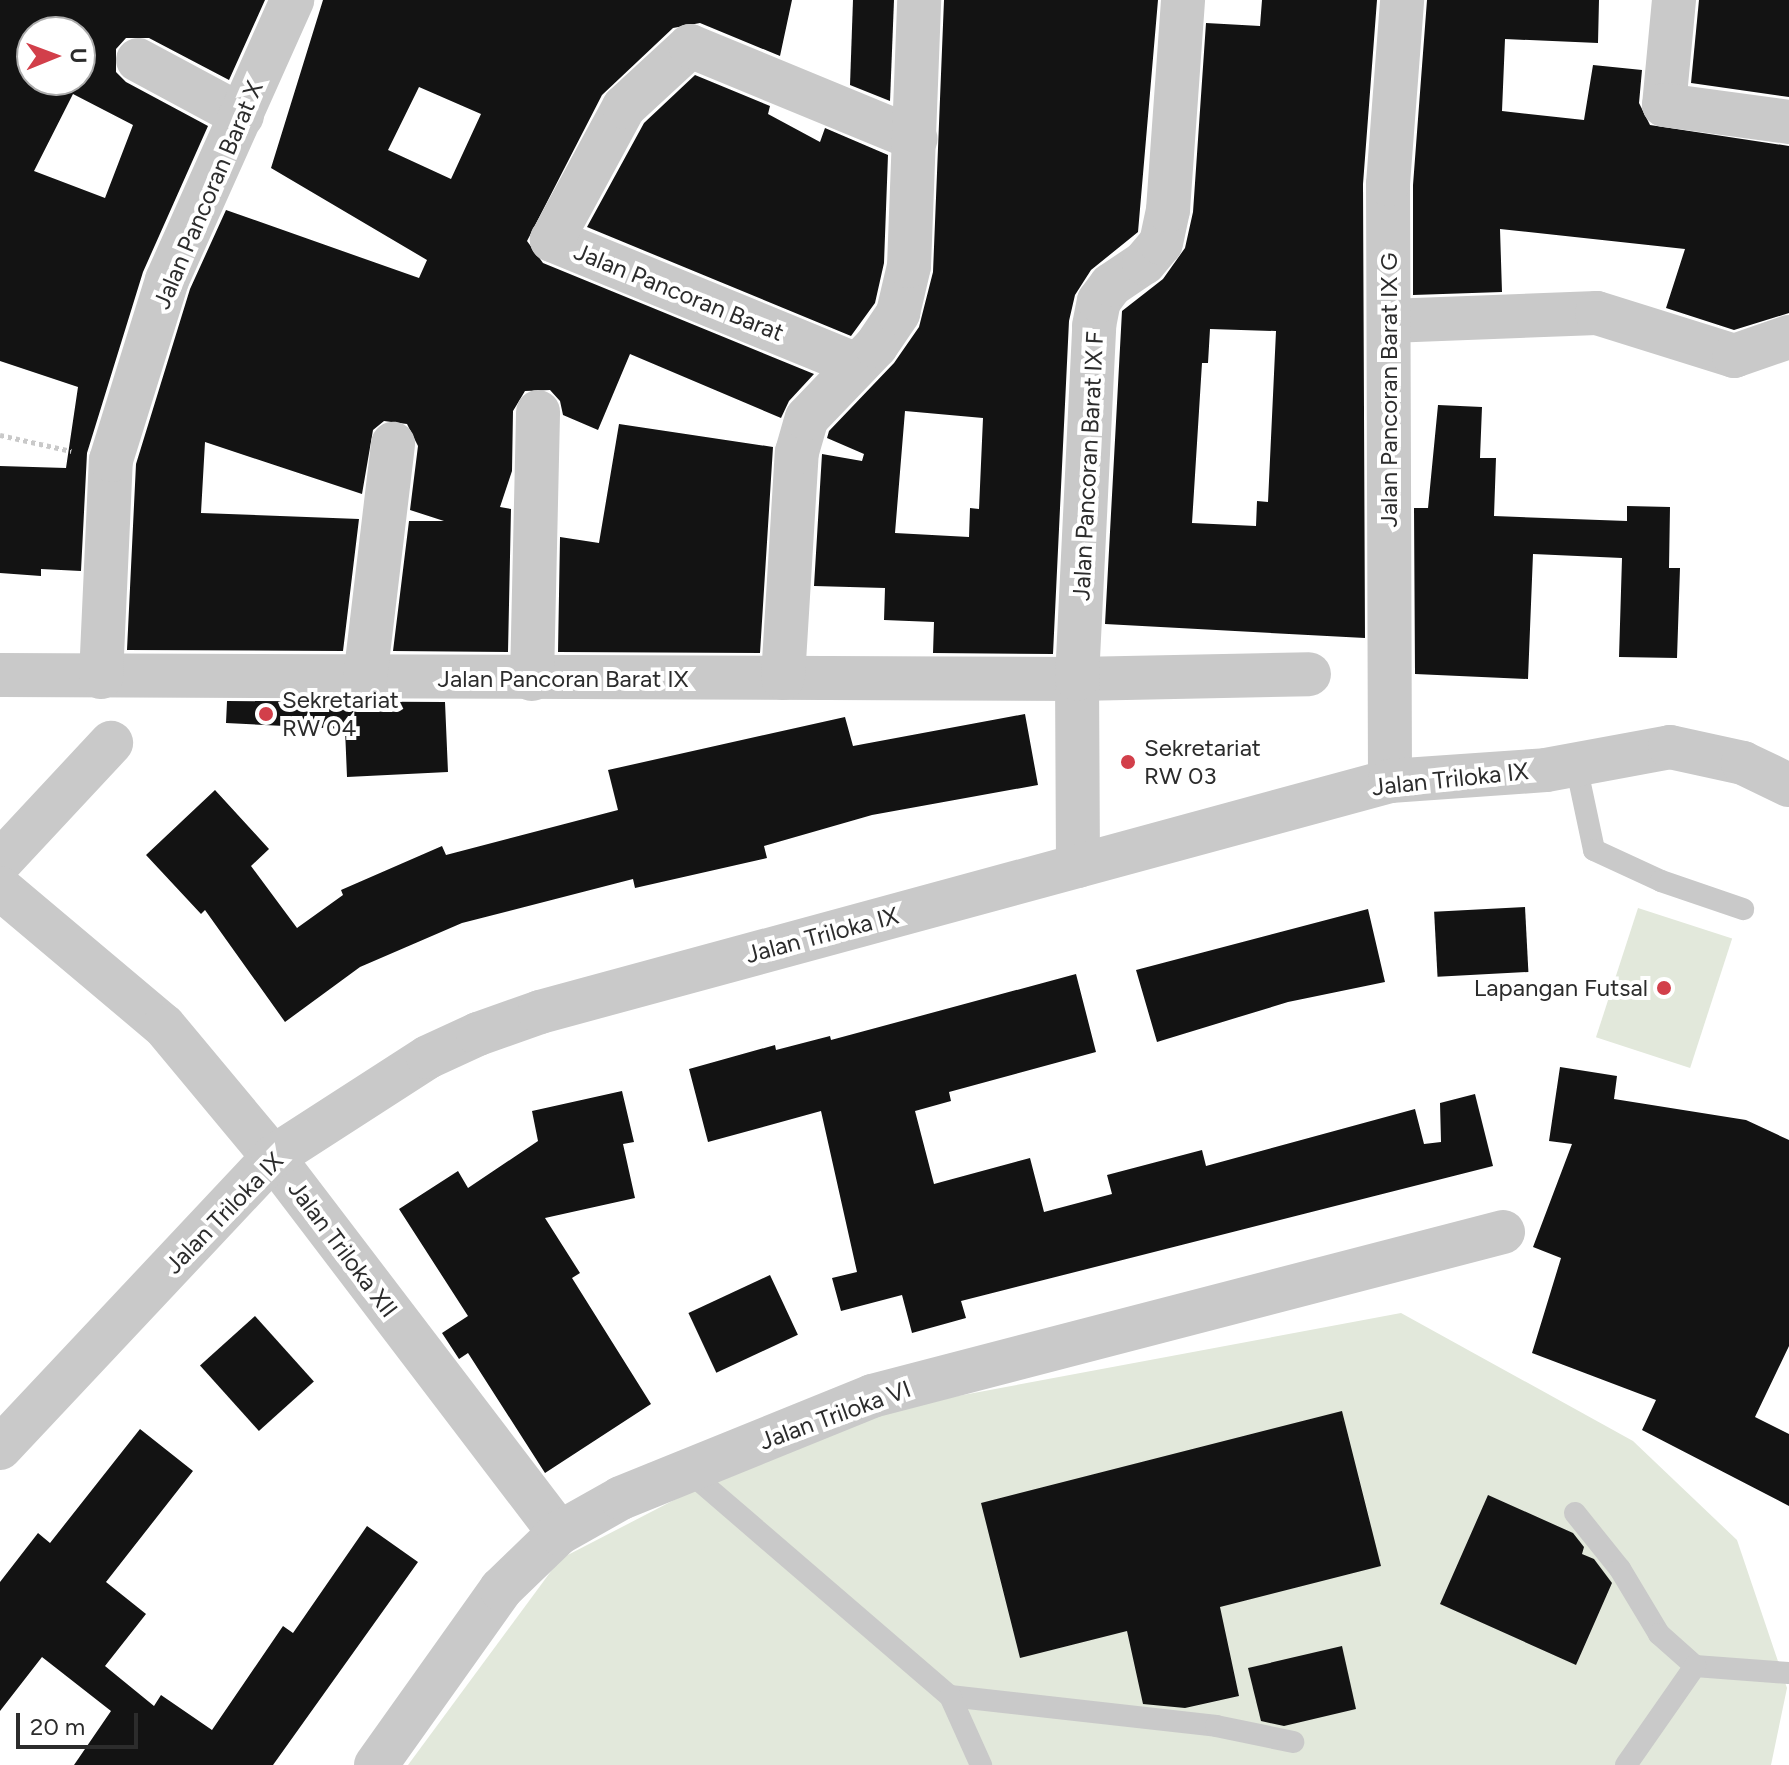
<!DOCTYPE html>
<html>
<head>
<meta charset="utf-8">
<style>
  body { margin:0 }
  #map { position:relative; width:1789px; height:1765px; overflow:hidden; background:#fff; font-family:Figtree,sans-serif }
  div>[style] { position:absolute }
  .green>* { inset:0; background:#e2e8db; transform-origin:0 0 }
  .building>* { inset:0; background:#131313; transform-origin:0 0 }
  .path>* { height:5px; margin-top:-2.5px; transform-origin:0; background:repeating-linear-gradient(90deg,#c9c9c9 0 4px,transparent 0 8px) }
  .service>* { height:22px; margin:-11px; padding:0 11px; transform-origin:11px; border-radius:11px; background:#c9c9c9 }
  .minor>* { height:44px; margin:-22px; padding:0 22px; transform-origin:22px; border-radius:22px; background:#c9c9c9 }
  .dots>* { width:22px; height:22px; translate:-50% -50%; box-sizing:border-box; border:4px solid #fff; border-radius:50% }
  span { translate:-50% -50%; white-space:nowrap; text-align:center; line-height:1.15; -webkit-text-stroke:8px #fff; paint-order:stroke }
  .street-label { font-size:24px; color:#2c2c2c }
  .poi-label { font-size:24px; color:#2c2c2c }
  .left { translate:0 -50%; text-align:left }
  .right { translate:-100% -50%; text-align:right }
  .north { position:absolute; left:16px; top:16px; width:80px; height:80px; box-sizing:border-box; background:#fff; border:2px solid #ababab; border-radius:50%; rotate:89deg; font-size:22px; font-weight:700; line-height:32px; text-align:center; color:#2c2c2c }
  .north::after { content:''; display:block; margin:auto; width:28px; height:36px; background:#d23f4a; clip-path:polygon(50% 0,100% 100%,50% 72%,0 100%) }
  .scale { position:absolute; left:16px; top:1713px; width:122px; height:36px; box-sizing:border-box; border:4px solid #2c2c2c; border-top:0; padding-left:10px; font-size:24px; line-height:28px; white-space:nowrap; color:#2c2c2c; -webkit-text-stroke:6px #fff; paint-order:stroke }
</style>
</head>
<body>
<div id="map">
  <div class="green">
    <div style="left:1638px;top:908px;width:99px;height:136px;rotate:18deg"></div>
    <div style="clip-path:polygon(1401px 1313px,1633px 1441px,1737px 1540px,1787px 1688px,1771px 1765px,408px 1765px,560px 1559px,829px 1420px)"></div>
  </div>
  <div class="building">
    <div style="clip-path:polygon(evenodd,0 0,265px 0,229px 80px,149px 38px,126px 38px,116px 49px,116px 72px,126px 82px,208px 126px,143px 272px,87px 453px,81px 571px,41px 569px,41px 576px,0 573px,0 466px,66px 468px,78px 387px,0 361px,0 0,32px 32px,80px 32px,80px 80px,32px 80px,32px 32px,0 0,73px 94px,133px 125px,105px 198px,34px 171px,73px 94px)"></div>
    <div style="clip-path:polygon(evenodd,323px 0,792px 0,780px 56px,700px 23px,673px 28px,602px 95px,527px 241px,543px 263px,814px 374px,789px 401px,781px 418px,630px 354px,598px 430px,563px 415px,560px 401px,550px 390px,525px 391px,513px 411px,512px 471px,500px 507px,511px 509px,508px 652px,393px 651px,409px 521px,444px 521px,410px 510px,418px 446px,407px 424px,384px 421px,373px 430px,362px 494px,205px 442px,201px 513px,359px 519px,343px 651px,127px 650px,136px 464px,190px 289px,226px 210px,419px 278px,427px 260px,271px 168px,323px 0,419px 87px,481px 114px,451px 179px,388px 150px,419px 87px)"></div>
    <div style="clip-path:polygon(853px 0,894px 0,890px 101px,850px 85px)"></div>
    <div style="clip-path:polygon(evenodd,944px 0,1158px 0,1138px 232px,1091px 270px,1075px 295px,1069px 321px,1053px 654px,933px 653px,934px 622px,884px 620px,885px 588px,814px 586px,822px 454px,862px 461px,864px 454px,827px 438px,829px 431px,894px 363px,919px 327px,933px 272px,944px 0,905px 411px,983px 418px,979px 509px,970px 508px,969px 537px,895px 533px,905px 411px)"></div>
    <div style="clip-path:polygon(evenodd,1262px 0,1377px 0,1363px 184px,1365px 638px,1105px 624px,1122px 311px,1163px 279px,1185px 248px,1193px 212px,1206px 23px,1260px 26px,1262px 0,1210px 329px,1276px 331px,1268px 502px,1257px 501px,1256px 526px,1192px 523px,1202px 363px,1208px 363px,1210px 329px)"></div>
    <div style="clip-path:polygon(1427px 0,1599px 0,1598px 43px,1505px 39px,1502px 111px,1584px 120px,1593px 65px,1642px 70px,1639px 103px,1650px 125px,1789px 146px,1789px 313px,1734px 330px,1666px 308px,1685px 249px,1500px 229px,1502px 292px,1413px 295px,1413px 185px)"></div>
    <div style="clip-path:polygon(1699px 0,1789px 0,1789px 97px,1691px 83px)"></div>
    <div style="clip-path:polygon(695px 75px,770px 106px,768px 114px,820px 142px,825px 128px,888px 155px,884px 263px,875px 303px,851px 336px,587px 227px,644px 123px)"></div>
    <div style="clip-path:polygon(1438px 405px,1482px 407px,1480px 458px,1496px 458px,1494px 516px,1627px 521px,1627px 506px,1670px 507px,1669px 568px,1680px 568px,1677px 658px,1619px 657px,1622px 558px,1533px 554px,1528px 679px,1415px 674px,1414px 508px,1428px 508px)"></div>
    <div style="clip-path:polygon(619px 424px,773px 447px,760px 653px,558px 652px,560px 537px,599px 543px)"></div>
    <div style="clip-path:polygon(227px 701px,445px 702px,448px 772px,347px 777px,345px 729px,226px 723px)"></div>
    <div style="clip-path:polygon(1025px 714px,1038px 785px,872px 815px,764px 846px,767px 858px,635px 888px,633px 879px,462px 923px,360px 967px,285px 1022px,205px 910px,201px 914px,146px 855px,215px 790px,269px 849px,251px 866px,297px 928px,343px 895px,341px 890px,442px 846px,446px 855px,618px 810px,608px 770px,845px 717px,853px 746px)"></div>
    <div style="left:1525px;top:907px;width:65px;height:91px;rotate:87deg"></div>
    <div style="clip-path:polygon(1368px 909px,1385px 982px,1288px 1002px,1157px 1042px,1136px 970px)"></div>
    <div style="clip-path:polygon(1076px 974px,1096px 1052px,949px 1092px,951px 1101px,915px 1111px,934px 1184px,1030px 1158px,1044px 1212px,1112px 1194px,1107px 1175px,1202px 1150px,1206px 1166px,1415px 1109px,1424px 1144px,1441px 1142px,1440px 1103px,1475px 1094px,1493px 1166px,961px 1301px,966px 1318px,912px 1333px,902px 1295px,841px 1311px,832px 1278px,857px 1272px,821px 1111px,708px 1142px,689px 1069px,775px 1045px,776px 1050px,830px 1036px,831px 1040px)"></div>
    <div style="clip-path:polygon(1560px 1067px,1617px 1076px,1614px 1099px,1746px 1120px,1789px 1140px,1789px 1346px,1755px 1417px,1789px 1434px,1789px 1506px,1642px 1430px,1656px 1400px,1532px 1353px,1561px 1258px,1533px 1247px,1572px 1144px,1549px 1141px)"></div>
    <div style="clip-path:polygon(622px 1091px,634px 1142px,623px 1144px,635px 1198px,545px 1218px,580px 1273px,572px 1278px,651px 1404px,545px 1473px,468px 1353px,459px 1359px,442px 1333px,468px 1316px,399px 1209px,458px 1171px,468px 1188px,538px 1141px,532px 1111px)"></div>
    <div style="left:770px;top:1275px;width:66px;height:90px;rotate:65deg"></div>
    <div style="left:255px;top:1316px;width:88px;height:74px;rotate:48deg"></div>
    <div style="clip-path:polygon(1342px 1411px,1381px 1566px,1220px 1607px,1239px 1696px,1185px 1708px,1143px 1704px,1127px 1631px,1020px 1658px,981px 1503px)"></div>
    <div style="clip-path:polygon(140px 1429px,193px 1471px,106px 1582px,146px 1614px,105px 1666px,154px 1706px,161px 1695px,212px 1730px,283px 1626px,293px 1633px,367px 1526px,418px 1562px,273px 1765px,74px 1765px,111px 1711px,42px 1657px,0 1711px,0 1582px,38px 1533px,50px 1543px)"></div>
    <div style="clip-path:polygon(1488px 1495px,1573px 1533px,1584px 1547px,1582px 1554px,1594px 1559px,1612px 1583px,1576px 1665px,1440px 1604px)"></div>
    <div style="clip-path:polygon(1342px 1646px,1356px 1709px,1284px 1726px,1261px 1721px,1248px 1668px)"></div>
  </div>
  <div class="path">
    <div style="left:0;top:435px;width:73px;rotate:12.7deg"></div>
  </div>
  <div class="service">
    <div style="left:1576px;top:765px;width:87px;rotate:78deg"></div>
    <div style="left:1594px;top:850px;width:74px;rotate:24.8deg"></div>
    <div style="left:1661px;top:881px;width:87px;rotate:18.9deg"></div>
    <div style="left:688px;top:1471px;width:345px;rotate:40.7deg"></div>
    <div style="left:950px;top:1696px;width:268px;rotate:6.4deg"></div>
    <div style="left:1216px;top:1726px;width:79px;rotate:11.7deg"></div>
    <div style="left:1575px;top:1513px;width:72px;rotate:51.2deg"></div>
    <div style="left:1620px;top:1569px;width:76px;rotate:59deg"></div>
    <div style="left:1659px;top:1634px;width:48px;rotate:41.6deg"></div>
    <div style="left:1695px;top:1666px;width:94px;rotate:4.3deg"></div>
    <div style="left:950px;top:1696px;width:76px;rotate:65.8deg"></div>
    <div style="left:1626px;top:1765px;width:121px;rotate:-55.1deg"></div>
  </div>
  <div class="minor">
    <div style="left:1674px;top:0;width:105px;rotate:95.4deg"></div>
    <div style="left:1664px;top:105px;width:126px;rotate:7.7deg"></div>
    <div style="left:138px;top:60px;width:118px;rotate:28.3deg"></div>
    <div style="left:1389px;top:321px;width:208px;rotate:-2.2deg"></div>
    <div style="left:1597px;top:313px;width:144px;rotate:17.4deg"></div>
    <div style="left:1734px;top:356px;width:58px;rotate:-19.1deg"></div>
    <div style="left:857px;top:365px;width:330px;rotate:-157.7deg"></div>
    <div style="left:552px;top:240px;width:151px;rotate:-61.6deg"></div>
    <div style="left:624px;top:107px;width:90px;rotate:-42.7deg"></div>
    <div style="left:690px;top:46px;width:244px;rotate:22.4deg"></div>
    <div style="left:0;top:675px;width:1077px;rotate:0.21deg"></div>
    <div style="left:1077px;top:679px;width:232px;rotate:-1.2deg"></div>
    <div style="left:101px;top:677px;width:217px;rotate:-87.4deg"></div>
    <div style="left:111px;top:460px;width:189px;rotate:-72.7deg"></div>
    <div style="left:167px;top:280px;width:307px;rotate:-65.9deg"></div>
    <div style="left:783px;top:678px;width:226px;rotate:-86.5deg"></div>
    <div style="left:797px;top:452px;width:35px;rotate:-74deg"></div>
    <div style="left:807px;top:418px;width:100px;rotate:-46.2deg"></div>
    <div style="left:876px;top:346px;width:40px;rotate:-56deg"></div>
    <div style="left:898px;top:313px;width:48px;rotate:-76.8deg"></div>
    <div style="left:909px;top:266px;width:266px;rotate:-87.8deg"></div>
    <div style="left:365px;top:679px;width:237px;rotate:-83.2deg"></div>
    <div style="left:532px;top:679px;width:267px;rotate:-88.7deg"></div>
    <div style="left:1390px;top:781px;width:597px;rotate:-90.19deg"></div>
    <div style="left:1388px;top:184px;width:185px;rotate:-85.6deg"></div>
    <div style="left:0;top:862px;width:163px;rotate:-47deg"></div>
    <div style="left:1078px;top:866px;width:187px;rotate:-90.3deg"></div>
    <div style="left:1077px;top:679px;width:353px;rotate:-87.2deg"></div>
    <div style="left:1094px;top:326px;width:25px;rotate:-79deg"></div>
    <div style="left:1099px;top:301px;width:20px;rotate:-53deg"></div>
    <div style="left:1111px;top:285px;width:40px;rotate:-34deg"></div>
    <div style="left:1144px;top:263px;width:26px;rotate:-50deg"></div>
    <div style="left:1161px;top:243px;width:34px;rotate:-78deg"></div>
    <div style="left:1168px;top:210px;width:211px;rotate:-85.9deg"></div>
    <div style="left:0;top:888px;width:214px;rotate:40.1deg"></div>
    <div style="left:164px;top:1026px;width:170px;rotate:50.2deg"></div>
    <div style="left:273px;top:1157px;width:472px;rotate:52.7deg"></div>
    <div style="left:0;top:1448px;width:399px;rotate:-46.8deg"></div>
    <div style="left:273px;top:1157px;width:184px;rotate:-32.8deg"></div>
    <div style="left:428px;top:1057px;width:55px;rotate:-24.7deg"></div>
    <div style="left:478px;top:1034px;width:66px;rotate:-19.5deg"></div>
    <div style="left:540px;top:1012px;width:881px;rotate:-15.2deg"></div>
    <div style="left:1390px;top:781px;width:156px;rotate:-4deg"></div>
    <div style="left:1546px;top:770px;width:126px;rotate:-10.5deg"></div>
    <div style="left:1670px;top:747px;width:75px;rotate:12.4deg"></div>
    <div style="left:1743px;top:763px;width:51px;rotate:25.6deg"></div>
    <div style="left:376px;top:1765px;width:216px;rotate:-54.6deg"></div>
    <div style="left:501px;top:1589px;width:81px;rotate:-44deg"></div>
    <div style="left:559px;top:1533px;width:71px;rotate:-29.4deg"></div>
    <div style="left:621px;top:1498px;width:271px;rotate:-22.1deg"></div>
    <div style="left:872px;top:1396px;width:652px;rotate:-14.57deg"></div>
  </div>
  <div class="dots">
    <div style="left:266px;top:714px;background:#d23f4a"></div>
    <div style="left:1128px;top:762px;background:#d23f4a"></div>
    <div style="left:1664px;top:988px;background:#d23f4a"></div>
  </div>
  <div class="street-label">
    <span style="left:208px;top:195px;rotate:-67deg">Jalan Pancoran Barat X</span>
    <span style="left:679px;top:292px;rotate:22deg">Jalan Pancoran Barat</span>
    <span style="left:1389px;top:390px;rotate:-90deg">Jalan Pancoran Barat IX G</span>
    <span style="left:1088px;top:466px;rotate:-87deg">Jalan Pancoran Barat IX F</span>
    <span style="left:563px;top:679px">Jalan Pancoran Barat IX</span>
    <span style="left:1450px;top:779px;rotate:-6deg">Jalan Triloka IX</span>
    <span style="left:822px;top:935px;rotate:-15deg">Jalan Triloka IX</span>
    <span style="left:224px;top:1213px;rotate:-46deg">Jalan Triloka IX</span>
    <span style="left:343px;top:1249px;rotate:53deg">Jalan Triloka XII</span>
    <span style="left:835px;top:1415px;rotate:-20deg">Jalan Triloka VI</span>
  </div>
  <div class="poi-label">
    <span class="left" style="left:282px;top:714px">Sekretariat<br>RW 04</span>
    <span class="left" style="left:1144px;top:762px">Sekretariat<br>RW 03</span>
    <span class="right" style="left:1648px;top:988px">Lapangan Futsal</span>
  </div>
  <div class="north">U</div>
  <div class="scale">20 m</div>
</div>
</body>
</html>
